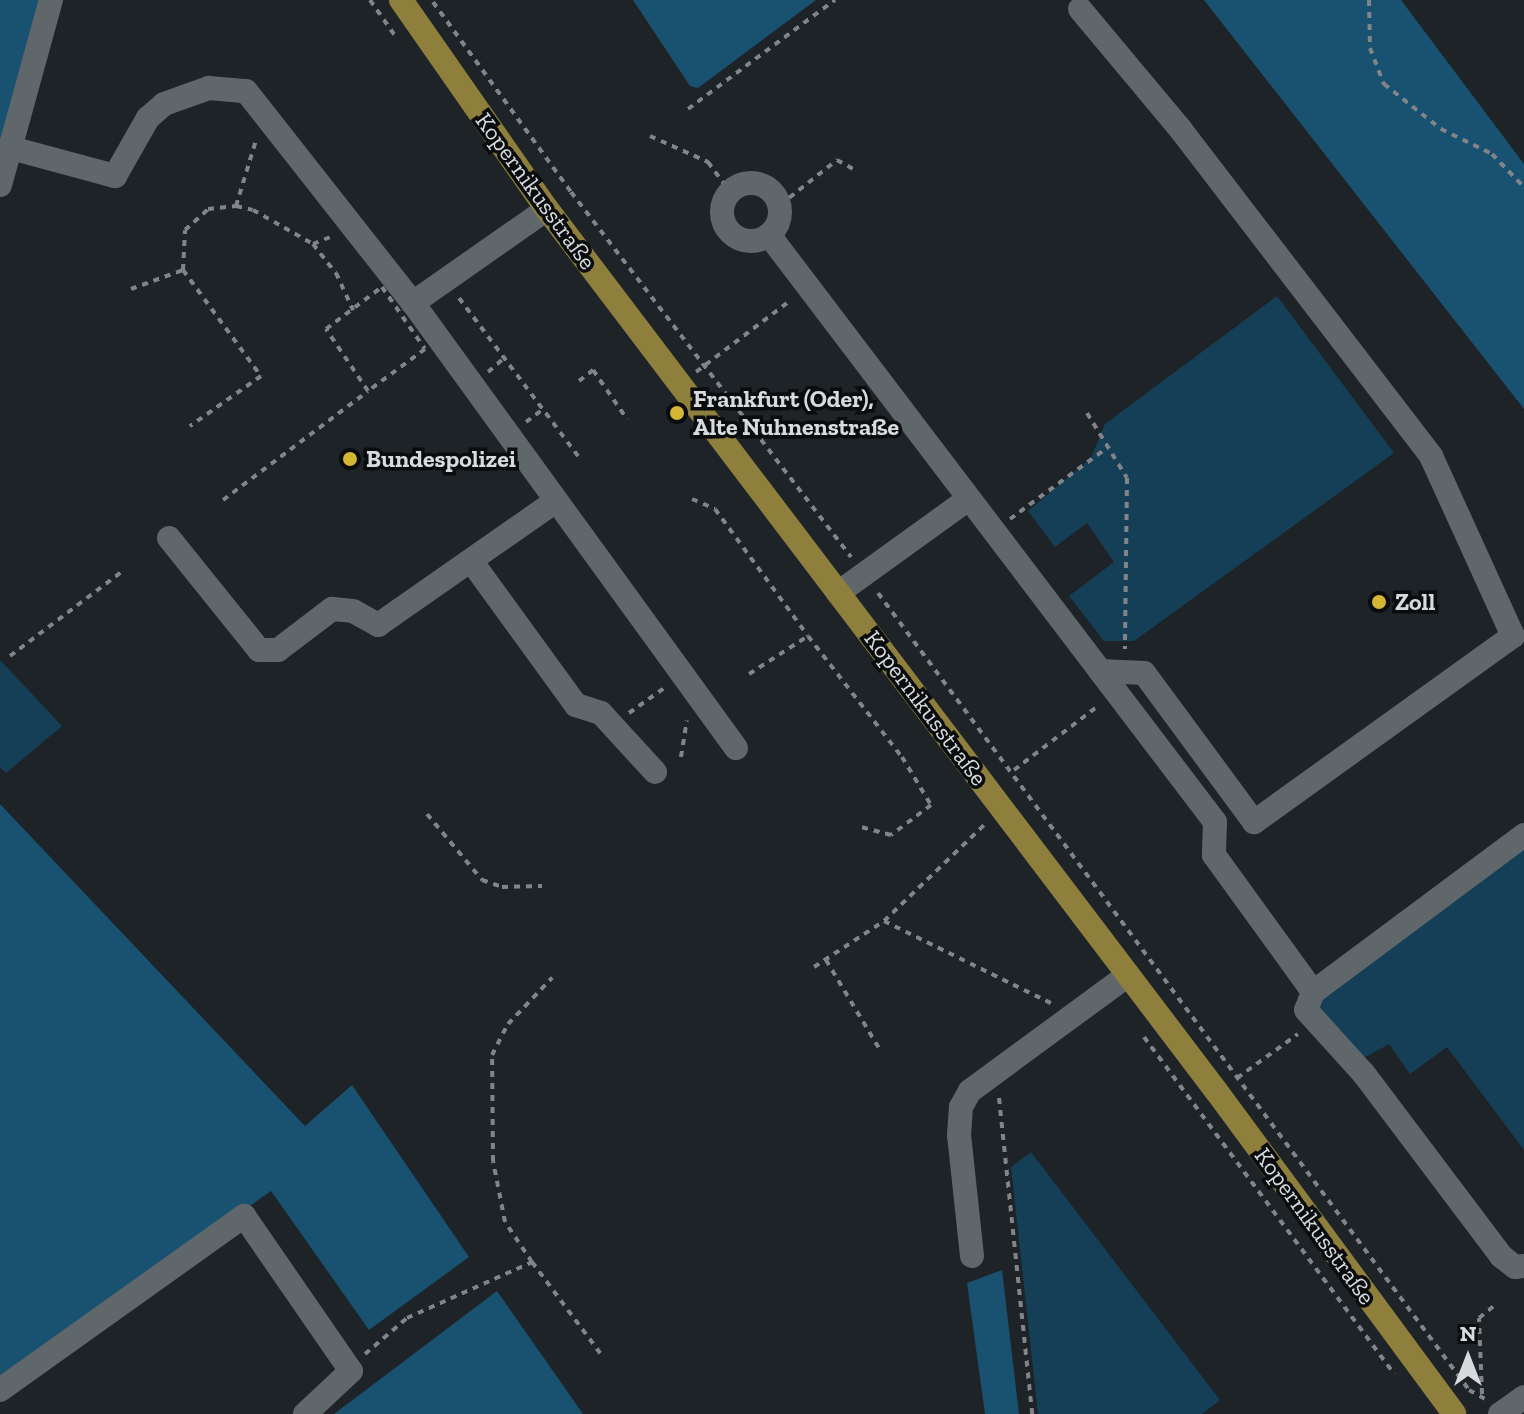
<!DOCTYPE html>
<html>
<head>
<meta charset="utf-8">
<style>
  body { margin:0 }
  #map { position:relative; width:1524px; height:1414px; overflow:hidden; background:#1e2327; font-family:"Zilla Slab",serif }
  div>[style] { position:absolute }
  .green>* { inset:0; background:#143f57 }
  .forest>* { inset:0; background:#195170 }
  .path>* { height:4px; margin-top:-2px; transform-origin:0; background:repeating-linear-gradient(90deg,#818589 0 6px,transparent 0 12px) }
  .minor>* { height:24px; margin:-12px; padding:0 12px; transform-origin:12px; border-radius:12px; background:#60676b }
  .minor>.ring { margin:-12px; padding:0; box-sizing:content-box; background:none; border:24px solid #60676b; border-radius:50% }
  .major>* { height:24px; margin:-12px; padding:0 12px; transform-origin:12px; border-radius:12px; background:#8e803c }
  .dots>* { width:22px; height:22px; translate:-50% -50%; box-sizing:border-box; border:4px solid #0a0c0e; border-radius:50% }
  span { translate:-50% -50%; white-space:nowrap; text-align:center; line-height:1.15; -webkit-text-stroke:7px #0a0c0e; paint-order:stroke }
  .street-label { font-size:24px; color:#d7dbde }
  .poi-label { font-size:24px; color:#d7dbde; font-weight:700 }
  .left { translate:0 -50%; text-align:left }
  .north { position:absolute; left:1428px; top:1318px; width:80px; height:80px; -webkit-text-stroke:6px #0a0c0e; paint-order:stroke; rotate:0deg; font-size:22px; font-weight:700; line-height:32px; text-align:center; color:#d7dbde }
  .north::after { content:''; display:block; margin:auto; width:28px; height:36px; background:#d7dbde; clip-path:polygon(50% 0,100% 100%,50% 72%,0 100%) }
</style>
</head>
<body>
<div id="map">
  <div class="green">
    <div style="clip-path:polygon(1277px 296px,1394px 453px,1134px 641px,1104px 641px,1069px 596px,1114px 562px,1087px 523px,1055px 547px,1028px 511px,1091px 458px,1105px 424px)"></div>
    <div style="clip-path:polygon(0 660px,62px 726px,6px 773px,0 767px)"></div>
    <div style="clip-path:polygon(1524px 848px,1524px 1150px,1447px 1047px,1410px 1074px,1389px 1044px,1366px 1057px,1342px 1043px,1320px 1015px,1320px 1004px,1322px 995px)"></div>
    <div style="clip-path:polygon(1031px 1152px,1220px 1400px,1202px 1414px,1038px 1414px,1011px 1167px)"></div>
  </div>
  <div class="forest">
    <div style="clip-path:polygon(0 0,56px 0,0 156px)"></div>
    <div style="clip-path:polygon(633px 0,816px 0,698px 88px,690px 86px)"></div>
    <div style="clip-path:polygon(1204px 0,1401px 0,1524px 164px,1524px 409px)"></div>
    <div style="clip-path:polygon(0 804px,305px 1126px,352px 1085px,469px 1257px,369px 1330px,271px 1191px,0 1383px)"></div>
    <div style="clip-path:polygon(1002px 1270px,1019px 1414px,985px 1414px,967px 1283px)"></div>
    <div style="clip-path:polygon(497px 1291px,583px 1414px,334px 1414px)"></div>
  </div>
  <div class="path">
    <div style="left:370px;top:0;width:45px;rotate:54.9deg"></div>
    <div style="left:1369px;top:0;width:48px;rotate:88.8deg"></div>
    <div style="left:1370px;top:48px;width:39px;rotate:69deg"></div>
    <div style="left:1384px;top:84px;width:73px;rotate:38.3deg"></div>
    <div style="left:1441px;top:129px;width:57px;rotate:26.1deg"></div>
    <div style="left:1492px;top:154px;width:46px;rotate:45.9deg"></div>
    <div style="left:433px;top:2px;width:235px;rotate:54deg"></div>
    <div style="left:571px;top:192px;width:460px;rotate:52.5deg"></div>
    <div style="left:688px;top:109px;width:183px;rotate:-36.6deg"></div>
    <div style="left:650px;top:136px;width:64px;rotate:24.1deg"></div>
    <div style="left:708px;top:162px;width:37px;rotate:54deg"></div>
    <div style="left:780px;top:205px;width:73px;rotate:-38.3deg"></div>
    <div style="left:837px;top:160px;width:23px;rotate:29deg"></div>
    <div style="left:236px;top:206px;width:69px;rotate:-73.1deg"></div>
    <div style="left:313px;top:244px;width:22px;rotate:-22deg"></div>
    <div style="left:183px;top:270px;width:132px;rotate:53.7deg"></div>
    <div style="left:261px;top:376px;width:87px;rotate:144.8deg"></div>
    <div style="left:382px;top:287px;width:75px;rotate:55.3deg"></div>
    <div style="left:425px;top:349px;width:71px;rotate:143.6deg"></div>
    <div style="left:368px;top:391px;width:75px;rotate:-124.1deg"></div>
    <div style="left:326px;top:329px;width:70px;rotate:-36.9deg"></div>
    <div style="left:131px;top:289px;width:55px;rotate:-20.1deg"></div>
    <div style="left:183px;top:270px;width:40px;rotate:-87.1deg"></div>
    <div style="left:185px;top:230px;width:31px;rotate:-42deg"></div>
    <div style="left:208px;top:209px;width:28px;rotate:-6deg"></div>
    <div style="left:236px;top:206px;width:17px;rotate:13deg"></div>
    <div style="left:253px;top:210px;width:69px;rotate:29.5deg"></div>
    <div style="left:313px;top:244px;width:37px;rotate:52deg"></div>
    <div style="left:336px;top:273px;width:41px;rotate:65.3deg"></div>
    <div style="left:459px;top:298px;width:198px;rotate:53deg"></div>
    <div style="left:488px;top:372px;width:21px;rotate:-41deg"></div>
    <div style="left:696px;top:372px;width:119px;rotate:-37.2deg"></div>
    <div style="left:579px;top:381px;width:18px;rotate:-38deg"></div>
    <div style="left:593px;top:370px;width:60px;rotate:55.2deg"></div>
    <div style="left:1087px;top:413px;width:76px;rotate:58.4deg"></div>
    <div style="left:1127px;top:478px;width:171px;rotate:90.7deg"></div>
    <div style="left:526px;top:422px;width:21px;rotate:-37deg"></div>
    <div style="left:692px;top:499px;width:25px;rotate:23deg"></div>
    <div style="left:715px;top:509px;width:157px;rotate:53.8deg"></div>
    <div style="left:223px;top:500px;width:181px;rotate:-36.9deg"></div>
    <div style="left:1010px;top:519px;width:122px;rotate:-36.3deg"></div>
    <div style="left:878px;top:593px;width:992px;rotate:53.44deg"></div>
    <div style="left:1469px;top:1390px;width:18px;rotate:29deg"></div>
    <div style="left:10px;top:656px;width:143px;rotate:-37deg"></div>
    <div style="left:749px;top:674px;width:70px;rotate:-32.8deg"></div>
    <div style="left:808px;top:636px;width:153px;rotate:52.2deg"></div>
    <div style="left:902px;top:757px;width:56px;rotate:58.9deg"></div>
    <div style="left:931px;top:805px;width:50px;rotate:143.1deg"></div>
    <div style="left:891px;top:835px;width:30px;rotate:-165deg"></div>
    <div style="left:629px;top:713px;width:43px;rotate:-35.5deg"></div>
    <div style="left:681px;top:757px;width:37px;rotate:-81deg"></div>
    <div style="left:1014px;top:770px;width:106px;rotate:-37.3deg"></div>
    <div style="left:427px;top:814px;width:86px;rotate:50.2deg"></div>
    <div style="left:482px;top:880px;width:21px;rotate:19deg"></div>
    <div style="left:502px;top:887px;width:40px;rotate:-1.4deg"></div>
    <div style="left:884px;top:921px;width:186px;rotate:26.2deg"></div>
    <div style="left:826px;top:960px;width:105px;rotate:59deg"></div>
    <div style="left:814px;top:967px;width:84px;rotate:-33.3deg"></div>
    <div style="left:884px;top:921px;width:140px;rotate:-43.8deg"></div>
    <div style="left:1144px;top:1037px;width:420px;rotate:53.4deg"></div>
    <div style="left:1237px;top:1078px;width:75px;rotate:-35.8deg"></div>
    <div style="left:999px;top:1098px;width:318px;rotate:84deg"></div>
    <div style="left:532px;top:1262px;width:48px;rotate:-124deg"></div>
    <div style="left:505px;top:1222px;width:62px;rotate:-101.1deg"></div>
    <div style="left:493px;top:1161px;width:106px;rotate:-90.5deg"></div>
    <div style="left:492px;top:1055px;width:35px;rotate:-63deg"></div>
    <div style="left:508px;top:1024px;width:64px;rotate:-46.3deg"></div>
    <div style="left:365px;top:1354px;width:55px;rotate:-40.6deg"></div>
    <div style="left:407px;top:1318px;width:137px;rotate:-24.1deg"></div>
    <div style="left:532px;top:1262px;width:119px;rotate:53.2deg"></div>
    <div style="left:1482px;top:1394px;width:76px;rotate:-92.3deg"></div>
    <div style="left:1479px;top:1318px;width:19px;rotate:-39deg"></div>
  </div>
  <div class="minor">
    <div style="left:1080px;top:9px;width:158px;rotate:50.1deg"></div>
    <div style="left:1181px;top:130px;width:411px;rotate:52.5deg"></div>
    <div style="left:1431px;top:456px;width:198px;rotate:65.5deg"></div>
    <div style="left:1513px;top:636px;width:319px;rotate:144.3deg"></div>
    <div style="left:1254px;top:822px;width:185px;rotate:-126.4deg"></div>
    <div style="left:1144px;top:673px;width:44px;rotate:-177.4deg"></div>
    <div style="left:11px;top:148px;width:108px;rotate:15.1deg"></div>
    <div style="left:115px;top:176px;width:67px;rotate:-60.4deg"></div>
    <div style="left:148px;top:118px;width:21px;rotate:-41deg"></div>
    <div style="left:164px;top:104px;width:48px;rotate:-19.6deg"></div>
    <div style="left:209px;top:88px;width:37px;rotate:5deg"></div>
    <div style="left:246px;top:91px;width:270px;rotate:51.8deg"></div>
    <div class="ring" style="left:722px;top:183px;width:34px;height:34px"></div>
    <div style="left:0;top:185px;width:192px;rotate:-74.6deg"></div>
    <div style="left:547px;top:209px;width:164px;rotate:145deg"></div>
    <div style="left:413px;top:303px;width:550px;rotate:54.03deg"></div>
    <div style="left:769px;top:235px;width:737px;rotate:52.77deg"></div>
    <div style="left:1215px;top:822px;width:33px;rotate:92deg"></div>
    <div style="left:1214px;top:855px;width:169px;rotate:54.1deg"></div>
    <div style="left:169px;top:538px;width:144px;rotate:51.2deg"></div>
    <div style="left:259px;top:650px;width:19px"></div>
    <div style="left:278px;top:650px;width:68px;rotate:-37.2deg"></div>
    <div style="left:332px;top:609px;width:21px;rotate:5deg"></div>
    <div style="left:353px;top:611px;width:29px;rotate:29deg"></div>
    <div style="left:378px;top:625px;width:217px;rotate:-34.9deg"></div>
    <div style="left:472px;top:562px;width:177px;rotate:54deg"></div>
    <div style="left:576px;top:705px;width:26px;rotate:18deg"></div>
    <div style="left:601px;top:713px;width:80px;rotate:47.5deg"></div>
    <div style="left:838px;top:593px;width:159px;rotate:-35.8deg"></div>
    <div style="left:1524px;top:835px;width:263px;rotate:143.3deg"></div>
    <div style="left:1313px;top:992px;width:19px;rotate:111deg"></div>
    <div style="left:1306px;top:1010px;width:86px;rotate:47.8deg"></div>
    <div style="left:1364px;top:1074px;width:228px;rotate:53deg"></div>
    <div style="left:1501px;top:1256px;width:18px;rotate:38deg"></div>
    <div style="left:1515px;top:1267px;width:9px;rotate:-6deg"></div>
    <div style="left:972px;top:1256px;width:122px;rotate:-96.1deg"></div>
    <div style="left:959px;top:1135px;width:28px;rotate:-86deg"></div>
    <div style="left:961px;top:1107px;width:18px;rotate:-61deg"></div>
    <div style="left:970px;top:1091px;width:196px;rotate:-36.3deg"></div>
    <div style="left:0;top:1390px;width:300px;rotate:-35.5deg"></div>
    <div style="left:244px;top:1216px;width:188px;rotate:55.4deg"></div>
    <div style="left:351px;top:1371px;width:63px;rotate:136.9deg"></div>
    <div style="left:1500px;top:1414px;width:29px;rotate:-35deg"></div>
  </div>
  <div class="major">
    <div style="left:401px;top:0;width:255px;rotate:55.1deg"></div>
    <div style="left:547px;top:209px;width:1108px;rotate:52.81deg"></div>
    <div style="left:1217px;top:1092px;width:400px;rotate:53.6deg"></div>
  </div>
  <div class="dots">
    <div style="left:677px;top:413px;background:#d5b534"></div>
    <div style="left:350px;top:459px;background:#d5b534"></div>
    <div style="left:1379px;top:602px;background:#d5b534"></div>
  </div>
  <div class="street-label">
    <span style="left:536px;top:191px;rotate:54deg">Kopernikusstraße</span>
    <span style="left:926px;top:708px;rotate:53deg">Kopernikusstraße</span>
    <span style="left:1315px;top:1226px;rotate:54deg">Kopernikusstraße</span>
  </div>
  <div class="poi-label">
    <span class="left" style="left:693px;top:413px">Frankfurt (Oder),<br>Alte Nuhnenstraße</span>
    <span class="left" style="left:366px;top:459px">Bundespolizei</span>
    <span class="left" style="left:1395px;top:602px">Zoll</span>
  </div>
  <div class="north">N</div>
</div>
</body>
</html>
